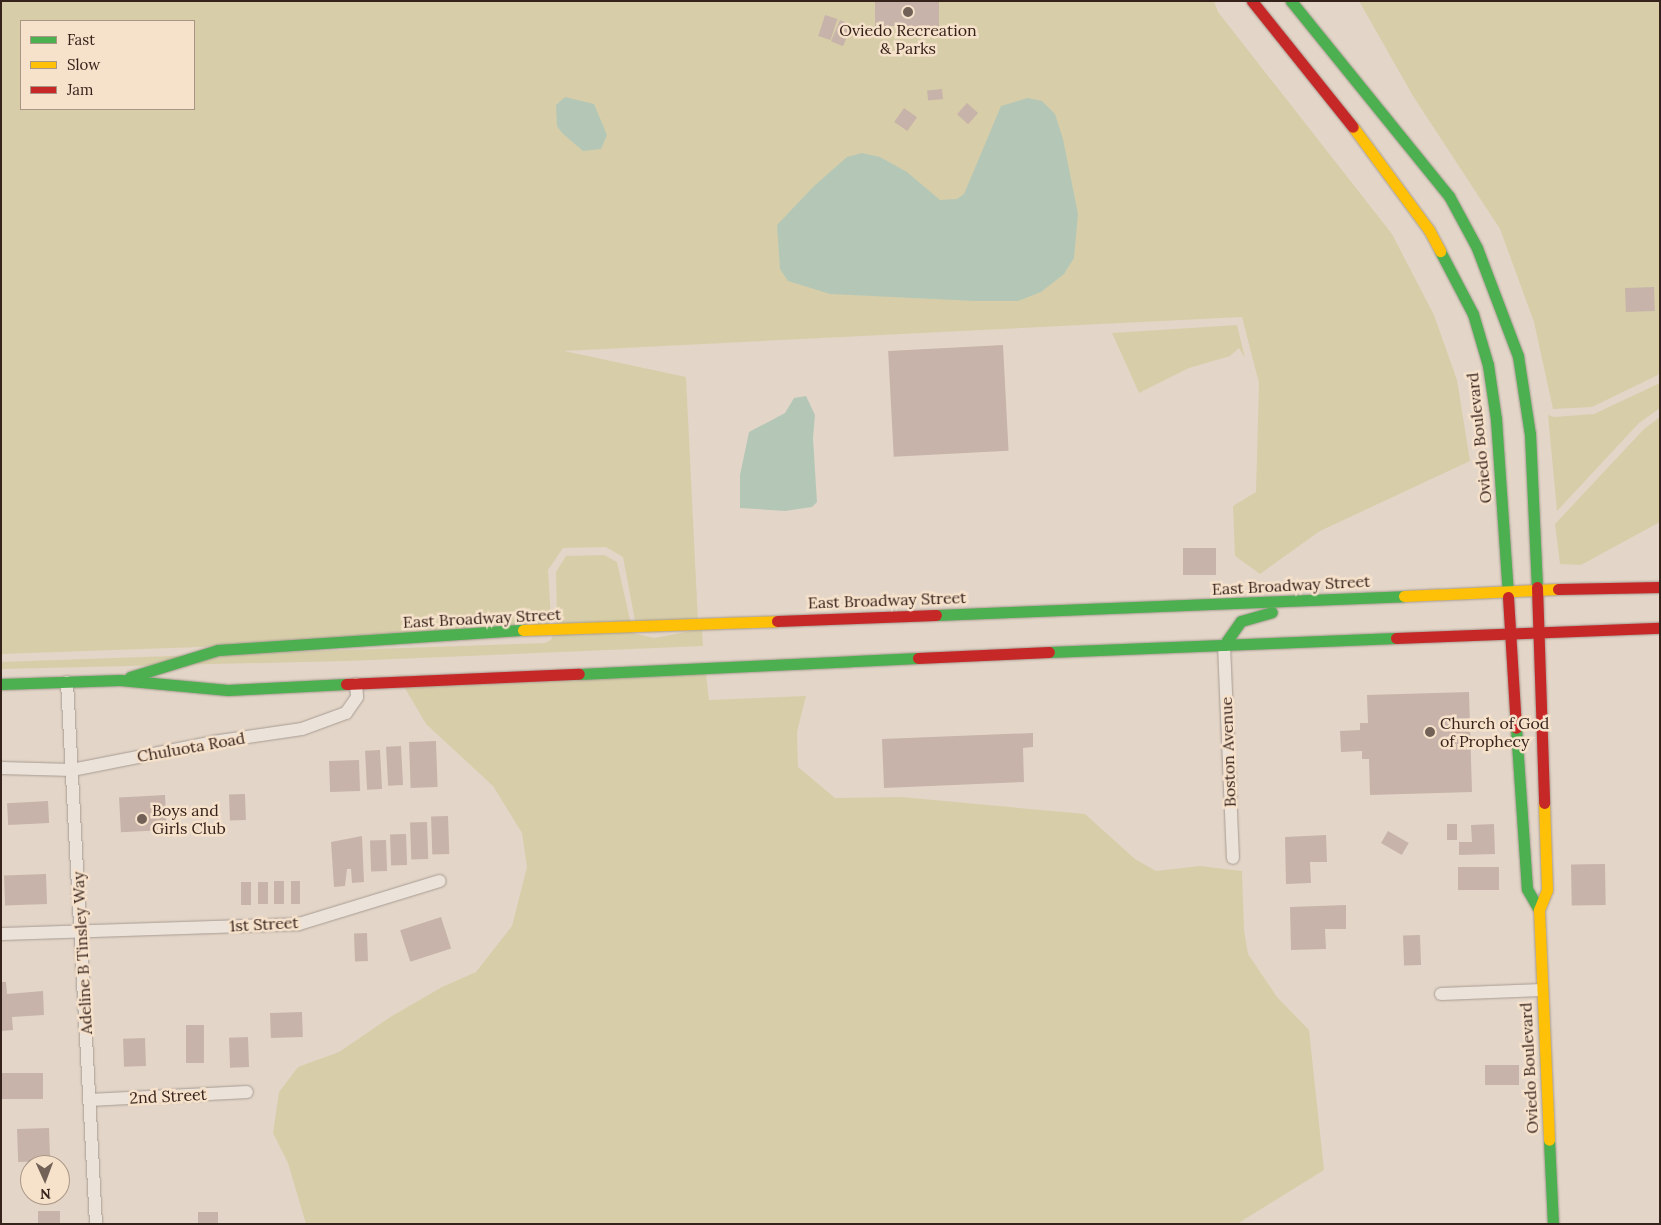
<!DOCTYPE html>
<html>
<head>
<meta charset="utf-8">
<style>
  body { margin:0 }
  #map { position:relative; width:1661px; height:1225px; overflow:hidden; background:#e3d6c8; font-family:Lora,serif }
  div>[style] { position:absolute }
  .green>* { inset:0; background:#d7cea9 }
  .water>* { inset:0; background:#b4c7b7 }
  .building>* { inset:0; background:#c7b3a9; transform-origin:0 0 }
  .roads { filter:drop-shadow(0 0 1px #a89b92) drop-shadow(0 0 1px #a89b92) }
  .street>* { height:12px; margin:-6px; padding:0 6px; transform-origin:6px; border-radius:6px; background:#ebe3da }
  .fast>* { height:11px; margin:-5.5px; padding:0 5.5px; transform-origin:5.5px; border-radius:5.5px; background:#4caf50 }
  .slow>* { height:11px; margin:-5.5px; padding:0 5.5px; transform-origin:5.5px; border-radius:5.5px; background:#ffc107 }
  .jam>* { height:11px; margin:-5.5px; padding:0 5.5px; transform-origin:5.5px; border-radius:5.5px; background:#c62828 }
  .dots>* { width:14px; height:14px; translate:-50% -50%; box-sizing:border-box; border:2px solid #f6e1cb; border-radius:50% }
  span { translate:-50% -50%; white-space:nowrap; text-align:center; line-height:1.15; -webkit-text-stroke:5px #f6e1cb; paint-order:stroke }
  .poi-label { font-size:16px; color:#35221a }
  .left { translate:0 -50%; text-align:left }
  .street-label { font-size:16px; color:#35221a }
  .frame { position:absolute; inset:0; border:2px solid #35221a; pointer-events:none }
  .legend { position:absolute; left:20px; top:20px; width:175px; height:90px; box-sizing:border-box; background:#f6e1cb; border:1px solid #a99584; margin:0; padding:6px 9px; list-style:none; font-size:15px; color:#35221a }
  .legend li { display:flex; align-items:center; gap:10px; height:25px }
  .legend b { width:25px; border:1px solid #a99584 }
  .north { position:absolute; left:20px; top:1155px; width:50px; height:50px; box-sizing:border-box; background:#f6e1cb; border:1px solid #a99584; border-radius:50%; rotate:178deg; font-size:14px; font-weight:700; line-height:20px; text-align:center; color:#35221a }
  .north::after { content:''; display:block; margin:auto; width:18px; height:22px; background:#726157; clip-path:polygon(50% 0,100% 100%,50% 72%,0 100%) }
</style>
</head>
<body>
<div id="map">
  <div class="green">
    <div style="clip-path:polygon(evenodd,1px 1px,1214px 1px,1218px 12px,1392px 234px,1434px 315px,1457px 380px,1470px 461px,1320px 531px,1260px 574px,1235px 556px,1233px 506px,1256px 492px,1259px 383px,1242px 317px,564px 351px,686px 377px,698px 622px,636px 626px,623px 557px,606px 547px,563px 548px,548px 570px,551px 619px,545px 635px,1px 654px,1px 1px,21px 21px,194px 21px,194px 109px,21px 109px,21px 21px)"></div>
    <div style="clip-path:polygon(1359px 1px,1660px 1px,1660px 374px,1592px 407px,1553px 409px,1534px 322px,1500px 229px,1413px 96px)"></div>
    <div style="clip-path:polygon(1237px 325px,1245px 358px,1239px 348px,1230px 356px,1189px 368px,1139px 393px,1112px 333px)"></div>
    <div style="clip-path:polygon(1660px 383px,1660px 408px,1639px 423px,1557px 511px,1548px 415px,1554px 417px,1594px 414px)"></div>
    <div style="clip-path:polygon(1660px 417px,1660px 522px,1581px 565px,1560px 564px,1555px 524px,1644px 429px)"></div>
    <div style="clip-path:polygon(604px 555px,617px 562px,633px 633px,654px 638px,702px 629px,703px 646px,347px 661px,1px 669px,1px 662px,545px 643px,551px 640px,557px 623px,556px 572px,566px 556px)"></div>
    <div style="clip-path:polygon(705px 665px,709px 700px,806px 696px,797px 732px,798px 767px,835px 798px,901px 797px,1085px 814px,1135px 859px,1156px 871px,1200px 866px,1242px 871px,1244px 930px,1248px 954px,1277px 997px,1309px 1030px,1324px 1170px,1237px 1224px,306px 1224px,288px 1163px,273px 1133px,279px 1092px,298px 1067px,339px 1052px,392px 1016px,442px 987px,476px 972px,512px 926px,527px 867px,522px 833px,493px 786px,426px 724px,399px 678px)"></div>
  </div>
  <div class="water">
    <div style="clip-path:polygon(565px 97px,594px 104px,607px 135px,601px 149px,583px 151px,562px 133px,557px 126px,556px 105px)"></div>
    <div style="clip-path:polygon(1028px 98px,1042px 101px,1055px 114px,1063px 139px,1078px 214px,1074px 258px,1064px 274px,1041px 292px,1018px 301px,975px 301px,830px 294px,788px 281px,780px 269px,777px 225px,814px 186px,847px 157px,862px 153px,880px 157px,907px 172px,940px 200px,957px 199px,964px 194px,1001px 106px)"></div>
    <div style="clip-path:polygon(806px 396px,815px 415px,813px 438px,817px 502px,812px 507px,785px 511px,740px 508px,740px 475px,749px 432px,785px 413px,794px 398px)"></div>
  </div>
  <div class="building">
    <div style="left:875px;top:1px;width:64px;height:25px"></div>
    <div style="left:825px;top:15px;width:13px;height:22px;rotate:18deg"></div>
    <div style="left:840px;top:20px;width:13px;height:23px;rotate:23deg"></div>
    <div style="left:942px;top:89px;width:10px;height:15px;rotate:84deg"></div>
    <div style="left:967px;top:103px;width:15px;height:15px;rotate:42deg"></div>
    <div style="left:904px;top:108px;width:16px;height:17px;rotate:35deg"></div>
    <div style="left:1654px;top:287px;width:24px;height:29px;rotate:88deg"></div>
    <div style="left:1003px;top:345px;width:106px;height:115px;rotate:87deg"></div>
    <div style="left:1183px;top:548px;width:33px;height:27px"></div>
    <div style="clip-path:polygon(1469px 692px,1472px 792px,1370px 795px,1369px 759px,1362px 759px,1362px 751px,1341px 752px,1340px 731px,1360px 730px,1360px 723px,1368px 723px,1367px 695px)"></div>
    <div style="clip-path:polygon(1033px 733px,1033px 747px,1023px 748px,1024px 782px,884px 788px,882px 739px)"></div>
    <div style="left:436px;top:741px;width:46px;height:27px;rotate:88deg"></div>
    <div style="left:401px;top:746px;width:39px;height:15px;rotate:87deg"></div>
    <div style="left:380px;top:750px;width:39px;height:15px;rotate:87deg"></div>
    <div style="left:359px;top:760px;width:31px;height:30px;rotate:88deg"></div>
    <div style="left:245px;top:794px;width:26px;height:16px;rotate:88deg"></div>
    <div style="left:165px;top:795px;width:35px;height:46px;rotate:87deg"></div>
    <div style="left:48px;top:801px;width:22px;height:41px;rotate:87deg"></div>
    <div style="left:448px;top:816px;width:38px;height:17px;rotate:88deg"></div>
    <div style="left:427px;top:822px;width:37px;height:17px;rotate:88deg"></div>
    <div style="left:1447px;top:824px;width:10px;height:16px"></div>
    <div style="clip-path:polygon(1494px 824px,1495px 854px,1459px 855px,1459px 842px,1472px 842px,1471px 825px)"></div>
    <div style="left:1388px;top:831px;width:24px;height:14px;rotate:30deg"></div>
    <div style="left:406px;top:834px;width:31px;height:16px;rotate:88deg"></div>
    <div style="clip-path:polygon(1326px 835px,1327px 862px,1310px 862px,1311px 883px,1286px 884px,1285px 837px)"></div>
    <div style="clip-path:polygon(362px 836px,364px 882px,352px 883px,351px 869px,347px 869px,345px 886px,334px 887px,331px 842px)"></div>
    <div style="left:386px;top:840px;width:31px;height:16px;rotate:88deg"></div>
    <div style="left:1605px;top:864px;width:41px;height:34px;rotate:89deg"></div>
    <div style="left:1499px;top:867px;width:23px;height:41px;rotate:90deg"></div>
    <div style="left:46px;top:874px;width:30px;height:42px;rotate:88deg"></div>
    <div style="left:274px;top:881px;width:10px;height:23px"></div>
    <div style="left:291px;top:881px;width:9px;height:23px"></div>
    <div style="left:251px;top:882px;width:23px;height:10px;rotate:90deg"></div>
    <div style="left:258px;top:882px;width:10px;height:22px"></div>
    <div style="clip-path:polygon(1346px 905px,1346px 929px,1325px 929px,1326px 949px,1291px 950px,1290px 907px)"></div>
    <div style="left:441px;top:917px;width:33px;height:43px;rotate:72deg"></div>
    <div style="left:367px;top:933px;width:28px;height:13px;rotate:88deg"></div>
    <div style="left:1420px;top:935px;width:30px;height:17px;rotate:88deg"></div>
    <div style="clip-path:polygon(1px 982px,6px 982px,7px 994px,43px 991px,44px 1015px,12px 1017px,13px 1030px,1px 1031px)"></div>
    <div style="left:302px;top:1012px;width:25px;height:32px;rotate:88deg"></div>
    <div style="left:186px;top:1025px;width:18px;height:38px"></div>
    <div style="left:248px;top:1037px;width:30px;height:19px;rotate:88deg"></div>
    <div style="left:145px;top:1038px;width:28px;height:22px;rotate:88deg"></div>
    <div style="left:1519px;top:1065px;width:20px;height:34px;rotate:90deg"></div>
    <div style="left:43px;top:1073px;width:26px;height:42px;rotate:90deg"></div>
    <div style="left:49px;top:1128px;width:33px;height:32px;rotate:88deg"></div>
    <div style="left:38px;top:1211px;width:22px;height:13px"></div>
    <div style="left:198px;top:1212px;width:20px;height:12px"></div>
  </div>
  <div class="roads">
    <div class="street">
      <div style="left:1224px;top:645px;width:213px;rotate:87.6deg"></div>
      <div style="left:67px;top:682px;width:543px;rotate:86.94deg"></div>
      <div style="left:1px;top:768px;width:71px;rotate:1.6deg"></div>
      <div style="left:72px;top:770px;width:144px;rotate:-11.2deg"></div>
      <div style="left:213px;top:742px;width:90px;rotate:-8.3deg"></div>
      <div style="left:302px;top:729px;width:47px;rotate:-20deg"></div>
      <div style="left:346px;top:713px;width:19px;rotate:-55deg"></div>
      <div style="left:357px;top:697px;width:13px;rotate:-94deg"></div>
      <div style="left:1px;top:934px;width:298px;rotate:-1.9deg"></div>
      <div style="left:299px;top:924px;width:147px;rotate:-17deg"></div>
      <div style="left:1441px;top:994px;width:101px;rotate:-2.3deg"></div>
      <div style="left:90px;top:1100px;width:157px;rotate:-2.9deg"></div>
    </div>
    <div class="fast">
      <div style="left:1291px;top:1px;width:251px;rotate:51deg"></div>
      <div style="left:1449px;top:196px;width:59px;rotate:61.7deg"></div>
      <div style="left:1477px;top:248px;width:116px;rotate:69.2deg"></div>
      <div style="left:1518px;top:356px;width:79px;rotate:81.3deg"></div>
      <div style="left:1530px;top:434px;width:153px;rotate:87.4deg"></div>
      <div style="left:1440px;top:251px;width:71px;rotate:62.4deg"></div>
      <div style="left:1473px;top:314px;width:53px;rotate:73.6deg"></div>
      <div style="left:1488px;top:365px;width:55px;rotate:81.6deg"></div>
      <div style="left:1496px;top:419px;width:178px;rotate:86.1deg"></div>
      <div style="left:936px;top:615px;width:468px;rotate:-2.3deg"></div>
      <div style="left:1224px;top:645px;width:29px;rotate:-55deg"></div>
      <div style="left:1241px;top:621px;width:32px;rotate:-16deg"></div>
      <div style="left:1049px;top:652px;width:347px;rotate:-2.3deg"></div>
      <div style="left:579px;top:674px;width:339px;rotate:-2.7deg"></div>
      <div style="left:130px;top:677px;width:92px;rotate:-17.1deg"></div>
      <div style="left:218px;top:650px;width:306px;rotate:-3.8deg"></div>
      <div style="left:1px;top:684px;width:119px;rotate:-1.9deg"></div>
      <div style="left:120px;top:680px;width:108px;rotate:5.3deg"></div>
      <div style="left:228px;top:690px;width:118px;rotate:-2.9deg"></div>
      <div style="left:1516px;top:728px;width:161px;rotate:86.1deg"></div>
      <div style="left:1527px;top:889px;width:24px;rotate:60deg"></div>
      <div style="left:1549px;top:1140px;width:84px;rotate:87.3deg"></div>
    </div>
    <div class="slow">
      <div style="left:1353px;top:127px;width:128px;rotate:53.6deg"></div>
      <div style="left:1429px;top:230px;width:24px;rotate:62deg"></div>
      <div style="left:1404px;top:596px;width:154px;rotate:-2.6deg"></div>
      <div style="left:523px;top:630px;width:254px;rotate:-2deg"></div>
      <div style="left:1544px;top:803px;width:87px;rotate:88deg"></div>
      <div style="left:1547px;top:890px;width:22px;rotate:112deg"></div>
      <div style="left:1539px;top:910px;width:230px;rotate:87.5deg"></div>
    </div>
    <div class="jam">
      <div style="left:1252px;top:1px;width:161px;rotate:51.3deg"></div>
      <div style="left:1537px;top:587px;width:216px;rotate:88.1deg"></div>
      <div style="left:1558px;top:589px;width:102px;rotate:-1.1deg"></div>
      <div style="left:1508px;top:597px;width:131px;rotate:86.5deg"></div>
      <div style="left:777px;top:621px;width:159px;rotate:-2.2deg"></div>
      <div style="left:1396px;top:638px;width:264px;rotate:-2.2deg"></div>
      <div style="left:918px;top:658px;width:131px;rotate:-2.6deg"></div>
      <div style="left:346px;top:684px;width:233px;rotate:-2.5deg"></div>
    </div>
  </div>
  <div class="dots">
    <div style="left:908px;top:12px;background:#726157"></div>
    <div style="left:1430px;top:732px;background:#726157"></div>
    <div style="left:142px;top:819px;background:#726157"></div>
  </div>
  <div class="poi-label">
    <span style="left:908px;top:39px">Oviedo Recreation<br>&amp; Parks</span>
    <span class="left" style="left:1440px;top:732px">Church of God<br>of Prophecy</span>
    <span class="left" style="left:152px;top:819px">Boys and<br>Girls Club</span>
  </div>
  <div class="street-label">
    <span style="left:1479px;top:438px;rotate:-96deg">Oviedo Boulevard</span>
    <span style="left:1291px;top:585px;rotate:-3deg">East Broadway Street</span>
    <span style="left:887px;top:600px;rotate:-2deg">East Broadway Street</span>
    <span style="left:482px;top:618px;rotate:-3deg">East Broadway Street</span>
    <span style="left:191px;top:747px;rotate:-10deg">Chuluota Road</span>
    <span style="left:1228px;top:752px;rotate:-92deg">Boston Avenue</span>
    <span style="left:264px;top:924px;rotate:-3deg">1st Street</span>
    <span style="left:82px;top:953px;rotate:-93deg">Adeline B Tinsley Way</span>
    <span style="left:1529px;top:1068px;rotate:-93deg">Oviedo Boulevard</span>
    <span style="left:168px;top:1096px;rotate:-3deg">2nd Street</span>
  </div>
  <div class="frame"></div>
  <ul class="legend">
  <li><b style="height:6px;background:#4caf50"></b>Fast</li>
  <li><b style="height:6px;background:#ffc107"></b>Slow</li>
  <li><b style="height:6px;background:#c62828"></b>Jam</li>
  </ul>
  <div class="north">N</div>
</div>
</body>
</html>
